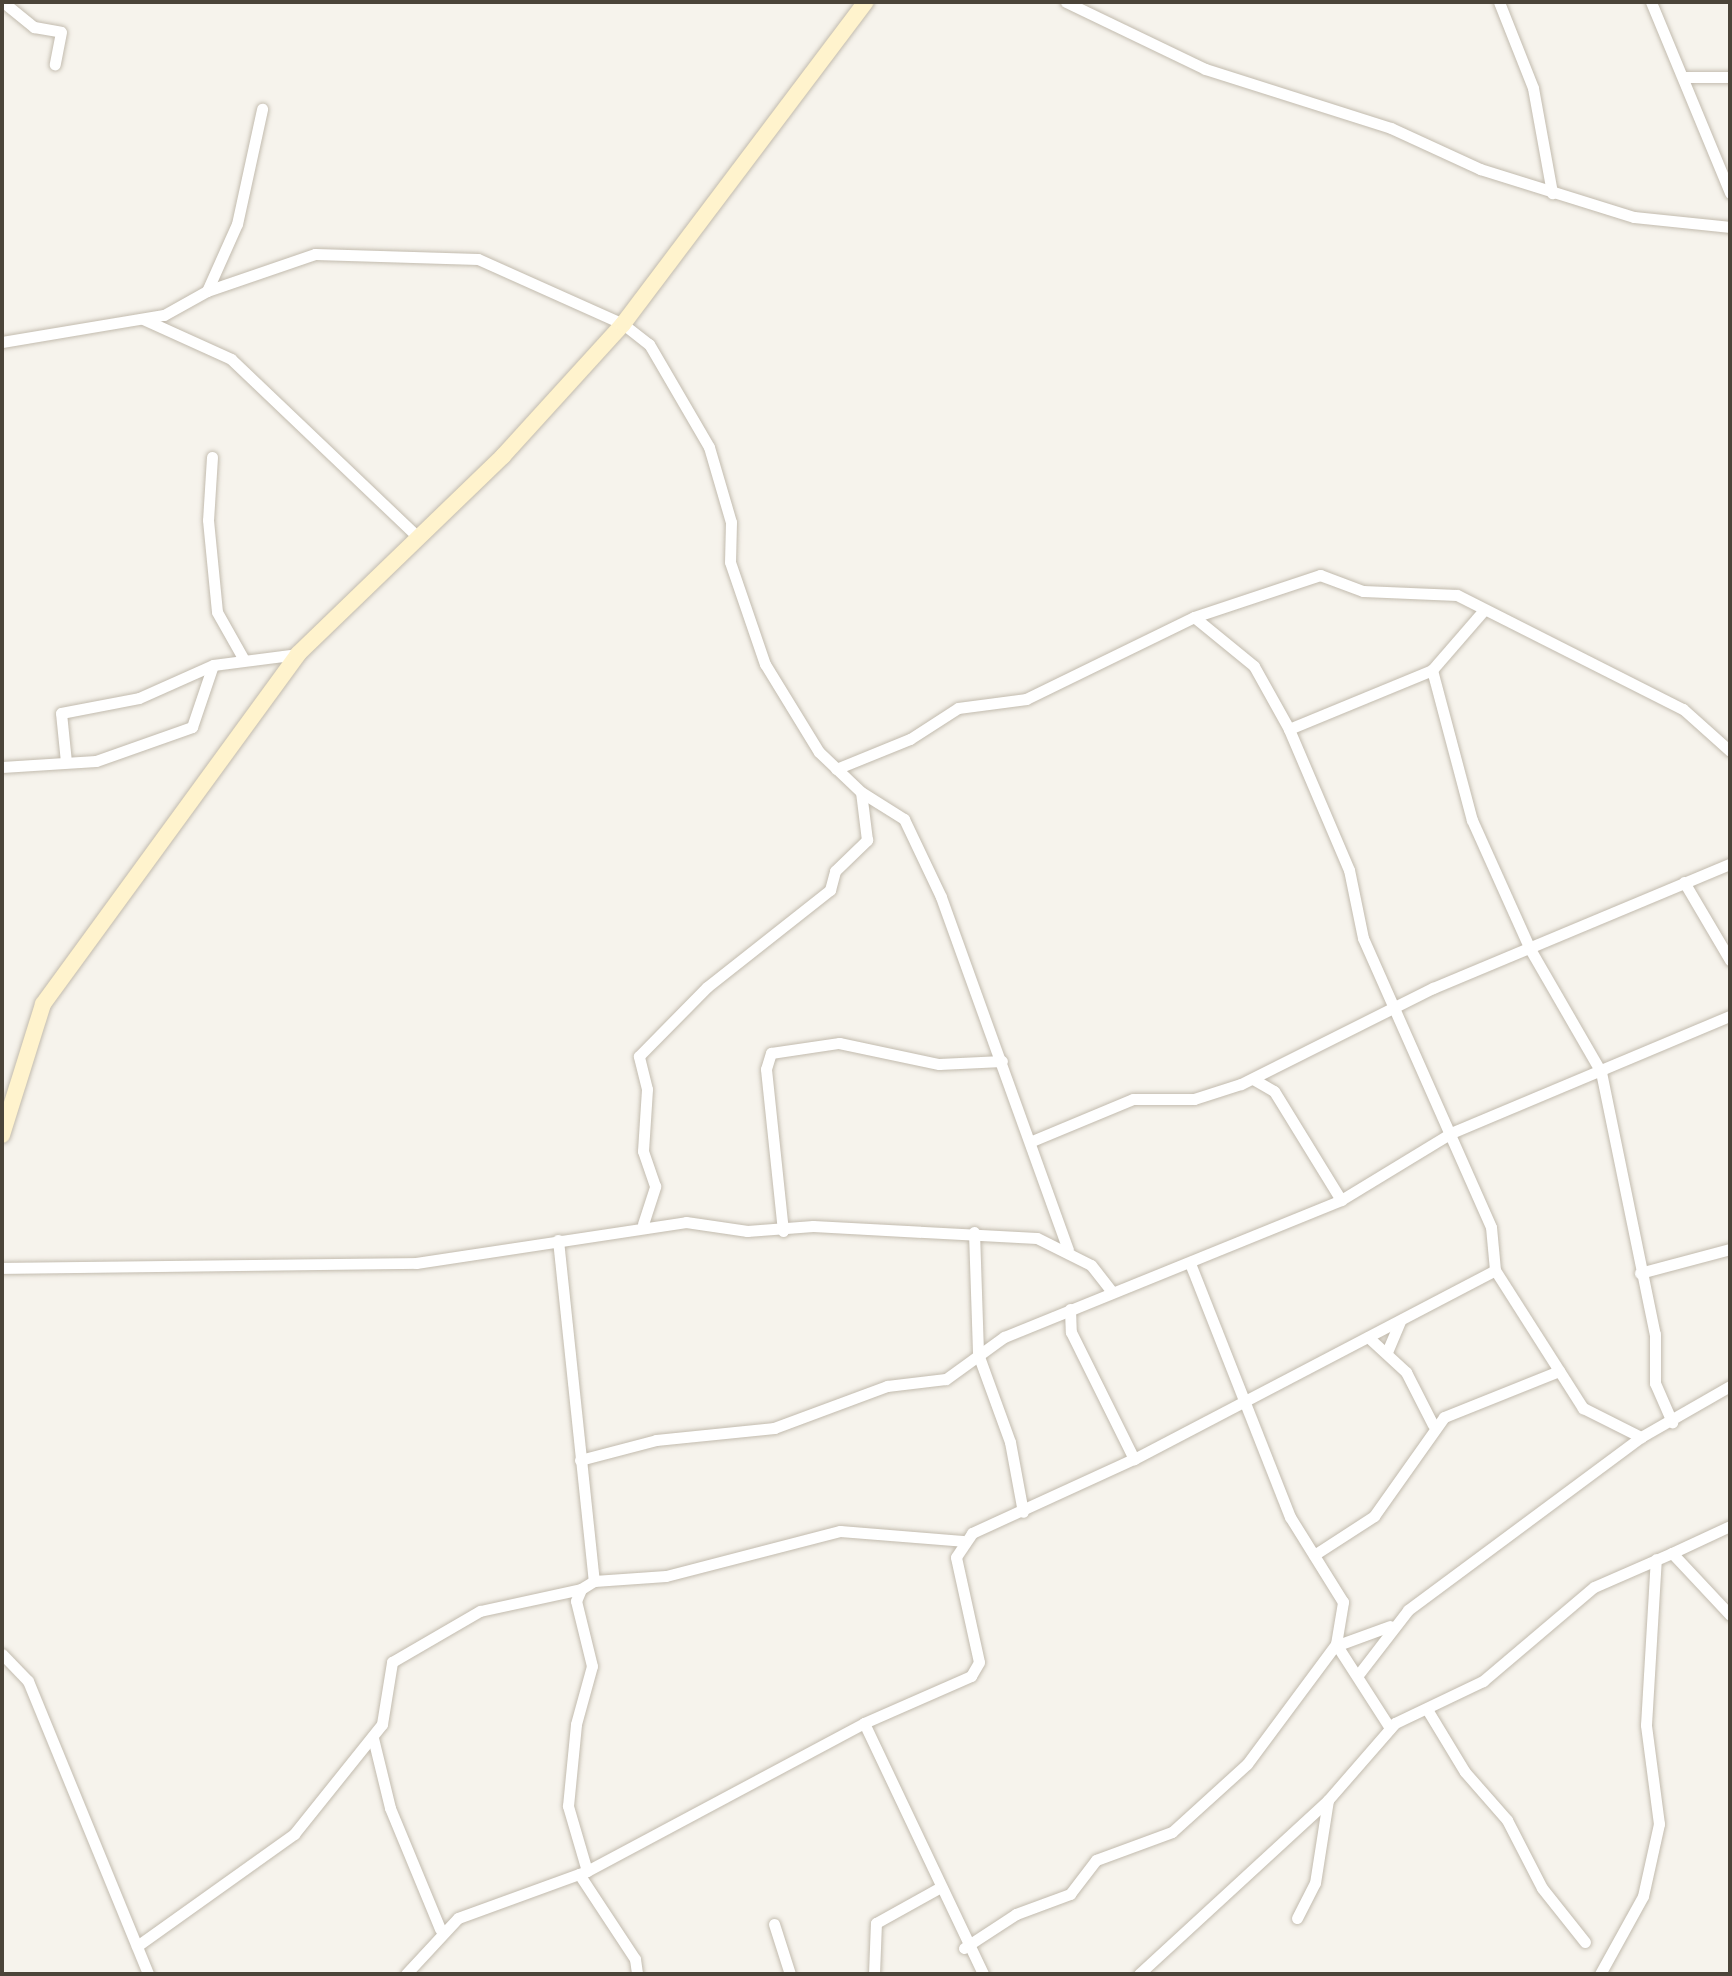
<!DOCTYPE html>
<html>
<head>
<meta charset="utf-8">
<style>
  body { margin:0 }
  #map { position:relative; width:1732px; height:1976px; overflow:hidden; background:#f6f3ec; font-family:"Archivo Narrow",sans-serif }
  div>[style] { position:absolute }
  .roads { filter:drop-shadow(0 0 2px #c2bbae) drop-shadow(0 0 2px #c2bbae) }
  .street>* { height:11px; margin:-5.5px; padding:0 5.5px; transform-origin:5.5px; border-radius:5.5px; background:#fff }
  .secondary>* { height:16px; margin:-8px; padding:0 8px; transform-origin:8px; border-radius:8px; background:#fff3cd }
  span { translate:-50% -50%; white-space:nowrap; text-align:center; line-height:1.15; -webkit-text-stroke:6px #fff; paint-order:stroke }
  .frame { position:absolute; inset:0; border:4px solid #4b4439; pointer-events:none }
</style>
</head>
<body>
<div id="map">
  <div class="roads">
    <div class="street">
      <div style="left:3px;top:2px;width:40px;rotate:39deg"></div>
      <div style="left:34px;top:27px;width:27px;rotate:10deg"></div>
      <div style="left:61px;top:32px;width:33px;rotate:101deg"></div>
      <div style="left:1066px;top:2px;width:154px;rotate:25.7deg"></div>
      <div style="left:1205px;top:69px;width:195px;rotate:17.6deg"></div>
      <div style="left:1391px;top:128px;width:98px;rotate:24.7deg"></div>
      <div style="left:1480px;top:169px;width:161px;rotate:17.3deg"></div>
      <div style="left:1634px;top:217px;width:97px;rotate:5.9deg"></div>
      <div style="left:1499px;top:2px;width:92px;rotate:68.4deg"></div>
      <div style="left:1533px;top:88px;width:107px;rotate:79.7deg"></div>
      <div style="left:1651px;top:2px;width:207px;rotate:67.5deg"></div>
      <div style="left:1683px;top:77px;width:47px"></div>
      <div style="left:207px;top:291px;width:73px;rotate:-65.9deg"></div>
      <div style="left:237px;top:224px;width:118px;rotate:-77.7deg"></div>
      <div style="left:143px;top:319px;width:97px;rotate:24.4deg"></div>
      <div style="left:231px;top:359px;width:258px;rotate:43.6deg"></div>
      <div style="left:2px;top:342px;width:164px;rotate:-9.5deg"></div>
      <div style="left:164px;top:315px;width:49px;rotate:-29.2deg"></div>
      <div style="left:207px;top:291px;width:114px;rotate:-18.9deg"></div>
      <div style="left:315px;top:254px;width:163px;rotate:1.8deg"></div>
      <div style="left:478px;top:259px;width:159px;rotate:24.1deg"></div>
      <div style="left:623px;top:324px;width:33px;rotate:38deg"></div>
      <div style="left:649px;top:344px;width:119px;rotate:59.8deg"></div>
      <div style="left:709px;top:447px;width:78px;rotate:73.7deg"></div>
      <div style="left:731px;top:522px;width:40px;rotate:91.4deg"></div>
      <div style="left:730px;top:562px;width:108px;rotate:71.1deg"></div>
      <div style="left:765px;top:664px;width:103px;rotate:58.5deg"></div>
      <div style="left:819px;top:752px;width:58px;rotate:43.6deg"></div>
      <div style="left:861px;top:792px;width:51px;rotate:32.1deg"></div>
      <div style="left:904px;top:819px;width:86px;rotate:64.6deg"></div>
      <div style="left:941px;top:897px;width:375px;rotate:70.2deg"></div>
      <div style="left:212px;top:457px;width:63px;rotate:93.6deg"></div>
      <div style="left:208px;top:520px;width:92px;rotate:84.4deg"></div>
      <div style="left:217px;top:612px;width:55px;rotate:60.6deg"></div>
      <div style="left:1432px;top:670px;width:155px;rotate:75.1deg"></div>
      <div style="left:1472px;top:820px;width:141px;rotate:65.8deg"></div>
      <div style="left:1530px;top:949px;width:142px;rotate:60deg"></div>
      <div style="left:1601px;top:1072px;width:268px;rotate:78.4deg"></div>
      <div style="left:1655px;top:1334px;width:49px;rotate:90deg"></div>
      <div style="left:1655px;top:1383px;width:43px;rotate:66.4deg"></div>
      <div style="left:1289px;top:729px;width:155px;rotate:-22.4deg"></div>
      <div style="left:1432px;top:670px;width:79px;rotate:-49.1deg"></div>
      <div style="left:66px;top:762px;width:49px;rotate:-95.8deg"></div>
      <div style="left:61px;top:713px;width:79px;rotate:-10.9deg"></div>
      <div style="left:139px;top:698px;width:81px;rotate:-24deg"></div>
      <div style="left:213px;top:665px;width:86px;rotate:-7.4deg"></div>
      <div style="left:2px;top:767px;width:94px;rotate:-3.7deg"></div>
      <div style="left:96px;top:761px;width:102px;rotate:-19.5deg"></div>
      <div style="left:192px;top:727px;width:65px;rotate:-71.3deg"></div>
      <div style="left:836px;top:769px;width:80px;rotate:-22.1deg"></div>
      <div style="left:910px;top:739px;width:57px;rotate:-32.9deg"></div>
      <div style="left:958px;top:708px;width:69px;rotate:-7.5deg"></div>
      <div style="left:1026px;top:699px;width:187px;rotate:-26deg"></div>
      <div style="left:1194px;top:617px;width:133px;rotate:-18.4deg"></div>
      <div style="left:1320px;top:575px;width:46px;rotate:20.4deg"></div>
      <div style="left:1363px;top:591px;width:94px;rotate:2.4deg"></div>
      <div style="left:1457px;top:595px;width:253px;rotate:26.8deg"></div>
      <div style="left:1683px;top:709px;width:63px;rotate:41.8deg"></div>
      <div style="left:1684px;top:882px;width:91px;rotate:59.5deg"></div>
      <div style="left:1253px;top:1079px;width:24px;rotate:30deg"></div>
      <div style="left:1274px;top:1091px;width:128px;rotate:58.4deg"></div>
      <div style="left:1032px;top:1141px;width:109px;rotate:-22.6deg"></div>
      <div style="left:1133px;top:1099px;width:61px"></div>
      <div style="left:1194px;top:1099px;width:49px;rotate:-17.7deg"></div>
      <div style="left:1241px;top:1084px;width:215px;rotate:-26.6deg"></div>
      <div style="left:1433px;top:988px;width:322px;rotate:-22.7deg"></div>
      <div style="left:643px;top:1224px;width:40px;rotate:-72deg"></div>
      <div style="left:655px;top:1186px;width:37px;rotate:-109deg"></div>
      <div style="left:643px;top:1151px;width:62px;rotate:-86.3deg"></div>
      <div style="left:647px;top:1089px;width:34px;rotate:-104deg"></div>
      <div style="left:639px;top:1056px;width:97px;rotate:-45.4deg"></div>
      <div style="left:707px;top:987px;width:157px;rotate:-38.3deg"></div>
      <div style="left:830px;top:890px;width:20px;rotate:-75deg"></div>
      <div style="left:835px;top:871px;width:45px;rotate:-44.1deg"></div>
      <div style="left:867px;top:840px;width:48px;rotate:-97.1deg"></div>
      <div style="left:783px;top:1231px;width:163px;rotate:-96deg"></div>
      <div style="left:766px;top:1069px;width:17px;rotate:-73deg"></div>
      <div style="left:771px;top:1053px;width:69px;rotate:-8.4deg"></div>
      <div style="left:839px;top:1043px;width:102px;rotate:11.9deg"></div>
      <div style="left:939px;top:1064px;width:63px;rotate:-2.7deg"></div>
      <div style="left:974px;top:1232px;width:122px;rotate:88.1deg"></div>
      <div style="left:978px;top:1354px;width:94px;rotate:70deg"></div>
      <div style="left:1010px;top:1442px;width:71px;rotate:79.5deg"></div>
      <div style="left:558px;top:1240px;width:343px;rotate:84deg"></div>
      <div style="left:2px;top:1268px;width:414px;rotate:-0.7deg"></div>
      <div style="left:416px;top:1263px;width:273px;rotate:-8.6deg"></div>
      <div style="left:686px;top:1222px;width:62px;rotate:8.4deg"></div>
      <div style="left:747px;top:1231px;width:66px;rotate:-4.3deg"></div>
      <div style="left:813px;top:1226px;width:224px;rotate:3.1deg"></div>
      <div style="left:1037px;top:1238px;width:60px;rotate:26.6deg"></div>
      <div style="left:1091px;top:1265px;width:31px;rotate:52deg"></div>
      <div style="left:1495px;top:1270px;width:164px;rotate:57.5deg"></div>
      <div style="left:1583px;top:1408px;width:65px;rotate:26.6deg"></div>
      <div style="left:1640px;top:1273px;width:93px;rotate:-14.9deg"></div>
      <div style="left:1070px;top:1309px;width:23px;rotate:88deg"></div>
      <div style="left:1071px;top:1332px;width:142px;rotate:63.6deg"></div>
      <div style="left:1368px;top:1337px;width:52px;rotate:42.6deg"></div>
      <div style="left:1406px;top:1372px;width:59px;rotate:63deg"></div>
      <div style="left:1387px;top:1352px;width:33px;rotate:-67deg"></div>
      <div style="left:580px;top:1460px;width:79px;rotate:-14.7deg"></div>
      <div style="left:656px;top:1440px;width:119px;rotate:-5.8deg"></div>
      <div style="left:774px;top:1428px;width:121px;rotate:-20.4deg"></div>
      <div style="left:887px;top:1386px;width:59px;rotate:-6.8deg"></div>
      <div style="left:946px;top:1379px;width:72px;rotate:-35.9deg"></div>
      <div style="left:1004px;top:1337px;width:364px;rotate:-22.1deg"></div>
      <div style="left:1341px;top:1200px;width:129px;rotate:-31.3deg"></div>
      <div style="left:1451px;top:1133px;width:303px;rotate:-22.8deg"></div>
      <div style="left:1672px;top:1553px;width:64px;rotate:-25deg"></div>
      <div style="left:1314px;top:1555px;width:72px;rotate:-33deg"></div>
      <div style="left:1374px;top:1516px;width:121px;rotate:-54.7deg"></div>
      <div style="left:1444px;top:1417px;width:124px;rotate:-21.8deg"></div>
      <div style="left:1336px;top:1644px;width:100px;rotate:57.3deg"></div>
      <div style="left:1338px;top:1645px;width:55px;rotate:-20.1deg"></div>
      <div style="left:2px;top:1654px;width:37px;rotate:46deg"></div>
      <div style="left:28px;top:1681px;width:317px;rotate:67.7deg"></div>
      <div style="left:1358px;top:1675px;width:82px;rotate:-52.4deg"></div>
      <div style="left:1408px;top:1610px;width:290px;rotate:-36.6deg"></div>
      <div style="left:1641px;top:1437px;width:103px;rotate:-29.8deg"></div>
      <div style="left:1428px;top:1711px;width:71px;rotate:58.8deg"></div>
      <div style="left:1465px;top:1772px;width:64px;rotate:48.8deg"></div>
      <div style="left:1507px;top:1820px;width:76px;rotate:62.8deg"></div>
      <div style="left:1542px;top:1888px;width:69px;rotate:51.5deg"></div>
      <div style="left:864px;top:1723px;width:278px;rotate:64.6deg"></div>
      <div style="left:373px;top:1738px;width:72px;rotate:76.3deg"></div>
      <div style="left:390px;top:1808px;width:131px;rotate:67.5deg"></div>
      <div style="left:587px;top:1871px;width:68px;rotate:-106.3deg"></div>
      <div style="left:568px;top:1806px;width:82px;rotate:-84.4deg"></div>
      <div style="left:576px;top:1724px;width:60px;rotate:-74.6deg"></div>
      <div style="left:592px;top:1666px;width:67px;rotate:-103.8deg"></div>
      <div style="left:576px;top:1601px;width:13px;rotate:-67deg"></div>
      <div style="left:581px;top:1589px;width:15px;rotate:-32deg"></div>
      <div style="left:594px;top:1581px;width:72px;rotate:-4deg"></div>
      <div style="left:666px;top:1576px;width:180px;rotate:-14.5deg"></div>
      <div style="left:840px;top:1531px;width:123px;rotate:4.6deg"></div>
      <div style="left:579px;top:1874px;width:102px;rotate:56.6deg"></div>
      <div style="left:635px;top:1959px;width:15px;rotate:82deg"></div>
      <div style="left:1297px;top:1918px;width:39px;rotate:-63deg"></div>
      <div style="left:1315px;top:1883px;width:84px;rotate:-81.1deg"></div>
      <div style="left:774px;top:1924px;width:52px;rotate:72.3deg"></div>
      <div style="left:137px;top:1946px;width:193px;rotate:-35.5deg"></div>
      <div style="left:294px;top:1834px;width:141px;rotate:-51.3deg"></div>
      <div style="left:382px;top:1724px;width:63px;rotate:-80.8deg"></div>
      <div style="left:392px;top:1662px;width:102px;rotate:-30.1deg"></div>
      <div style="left:480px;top:1611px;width:103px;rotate:-12.3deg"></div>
      <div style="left:964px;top:1948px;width:62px;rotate:-33.2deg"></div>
      <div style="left:1016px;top:1914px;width:58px;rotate:-20.3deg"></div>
      <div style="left:1070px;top:1894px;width:43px;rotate:-52.6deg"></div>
      <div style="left:1096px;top:1860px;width:81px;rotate:-20.2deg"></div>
      <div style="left:1172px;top:1832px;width:101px;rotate:-42.2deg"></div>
      <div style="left:1247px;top:1764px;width:149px;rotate:-53.4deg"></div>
      <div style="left:1336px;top:1644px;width:43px;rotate:-80.5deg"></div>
      <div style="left:1343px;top:1602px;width:100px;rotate:-121.9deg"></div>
      <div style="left:1290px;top:1517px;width:270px;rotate:-111.5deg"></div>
      <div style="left:406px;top:1974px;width:76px;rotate:-47.1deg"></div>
      <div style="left:458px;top:1918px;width:137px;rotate:-20deg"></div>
      <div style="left:587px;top:1871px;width:314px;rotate:-28.1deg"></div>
      <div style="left:864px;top:1723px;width:117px;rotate:-23.7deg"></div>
      <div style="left:971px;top:1676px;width:16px;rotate:-60deg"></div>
      <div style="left:979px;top:1662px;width:107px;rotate:-102.4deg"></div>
      <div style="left:956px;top:1557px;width:29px;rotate:-56deg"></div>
      <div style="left:972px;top:1533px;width:178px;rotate:-24.6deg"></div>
      <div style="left:1134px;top:1459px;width:407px;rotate:-27.6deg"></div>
      <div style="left:1495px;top:1270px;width:43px;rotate:-95.3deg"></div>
      <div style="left:1491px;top:1227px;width:316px;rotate:-113.9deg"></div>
      <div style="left:1363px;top:938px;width:69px;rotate:-101.6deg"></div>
      <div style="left:1349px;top:870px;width:153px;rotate:-113.1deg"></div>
      <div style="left:1289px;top:729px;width:72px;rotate:-119.1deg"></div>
      <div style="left:1254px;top:666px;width:77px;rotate:-140.8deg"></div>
      <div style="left:874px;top:1974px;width:51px;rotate:-87.8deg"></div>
      <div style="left:876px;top:1923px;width:70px;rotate:-29.1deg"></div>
      <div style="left:1139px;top:1974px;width:257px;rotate:-42.6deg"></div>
      <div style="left:1328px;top:1800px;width:102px;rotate:-49deg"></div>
      <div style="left:1395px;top:1723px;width:98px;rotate:-25.5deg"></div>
      <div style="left:1483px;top:1681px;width:145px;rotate:-40.3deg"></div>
      <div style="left:1594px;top:1587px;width:85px;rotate:-23.6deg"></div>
      <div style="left:1672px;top:1553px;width:85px;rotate:46.9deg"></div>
      <div style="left:1600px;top:1974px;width:89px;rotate:-61.1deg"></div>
      <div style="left:1643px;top:1896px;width:74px;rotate:-77.5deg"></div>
      <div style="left:1659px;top:1824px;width:100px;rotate:-97.5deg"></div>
      <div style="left:1646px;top:1725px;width:166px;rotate:-86.6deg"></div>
    </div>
    <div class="secondary">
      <div style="left:2px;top:1135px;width:137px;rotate:-72.6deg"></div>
      <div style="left:43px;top:1004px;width:433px;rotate:-53.9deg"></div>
      <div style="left:298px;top:654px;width:285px;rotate:-44deg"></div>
      <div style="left:503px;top:456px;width:178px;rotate:-47.7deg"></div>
      <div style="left:623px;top:324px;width:403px;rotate:-53deg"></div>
    </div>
  </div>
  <div class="frame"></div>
</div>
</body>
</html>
